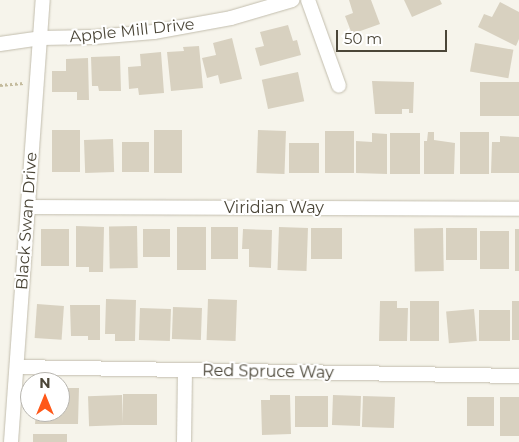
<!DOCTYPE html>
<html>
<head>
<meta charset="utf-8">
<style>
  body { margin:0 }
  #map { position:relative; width:519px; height:442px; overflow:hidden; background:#f6f4eb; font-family:Montserrat,sans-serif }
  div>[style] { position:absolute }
  .building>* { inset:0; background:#d8d1c0; transform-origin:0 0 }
  .path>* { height:2.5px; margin-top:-1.25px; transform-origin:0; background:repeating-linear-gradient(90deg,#c4bb9d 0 2.5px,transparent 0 5px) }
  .roads { filter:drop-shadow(0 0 1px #c2bdad) drop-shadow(0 0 1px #c2bdad) }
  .street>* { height:14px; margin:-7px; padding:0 7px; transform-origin:7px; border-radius:7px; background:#fff }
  span { translate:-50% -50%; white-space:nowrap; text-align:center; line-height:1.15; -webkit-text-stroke:4px #fff; paint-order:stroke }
  .street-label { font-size:16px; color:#4b4638 }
  .north { position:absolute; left:20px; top:372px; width:50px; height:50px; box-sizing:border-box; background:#fff; border:1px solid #b7b5af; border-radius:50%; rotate:0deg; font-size:14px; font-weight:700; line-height:20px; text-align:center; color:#4b4638 }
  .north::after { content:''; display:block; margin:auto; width:18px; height:22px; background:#ff5819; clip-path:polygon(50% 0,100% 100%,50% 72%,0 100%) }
  .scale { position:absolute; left:336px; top:30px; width:111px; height:22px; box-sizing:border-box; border:2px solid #4b4638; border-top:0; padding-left:6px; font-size:15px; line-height:18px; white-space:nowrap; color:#4b4638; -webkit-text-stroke:4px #fff; paint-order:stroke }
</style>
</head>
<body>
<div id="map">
  <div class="building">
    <div style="clip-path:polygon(349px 0,371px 0,380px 24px,352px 34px,345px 16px,353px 13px)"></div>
    <div style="clip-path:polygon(404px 0,440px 0,442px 4px,412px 17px)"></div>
    <div style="clip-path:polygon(500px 2px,519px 12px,519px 39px,516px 46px,478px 27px,484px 14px,492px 17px)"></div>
    <div style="clip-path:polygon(288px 25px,293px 41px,297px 40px,301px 55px,260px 66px,255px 48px,264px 46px,260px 32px)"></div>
    <div style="clip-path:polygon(232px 38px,242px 79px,220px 84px,218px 75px,207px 78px,202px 58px,216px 55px,213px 43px)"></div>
    <div style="left:475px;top:43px;width:39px;height:29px;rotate:10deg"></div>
    <div style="clip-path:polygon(199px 46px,203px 88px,171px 91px,167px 52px,184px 51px,183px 47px)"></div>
    <div style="clip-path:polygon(161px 52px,164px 93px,139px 95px,138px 88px,129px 89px,128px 67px,141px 66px,140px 54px)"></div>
    <div style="clip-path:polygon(120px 56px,121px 91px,99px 91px,98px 86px,92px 86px,91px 57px)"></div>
    <div style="clip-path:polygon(88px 58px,89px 100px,77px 100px,77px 92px,52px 92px,52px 71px,66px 71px,66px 59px)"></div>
    <div style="left:298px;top:72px;width:30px;height:37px;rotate:78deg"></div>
    <div style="clip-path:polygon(372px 81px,414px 82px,413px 113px,409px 113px,409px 109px,402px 109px,402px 114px,375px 114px)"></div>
    <div style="left:480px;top:82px;width:39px;height:34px"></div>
    <div style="left:52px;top:130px;width:28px;height:42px"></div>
    <div style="left:154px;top:130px;width:28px;height:43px"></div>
    <div style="left:258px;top:130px;width:28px;height:43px;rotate:2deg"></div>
    <div style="left:325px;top:131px;width:29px;height:42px"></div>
    <div style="clip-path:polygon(428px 132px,434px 132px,434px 140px,455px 143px,454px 174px,424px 174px,424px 141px,427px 141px)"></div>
    <div style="left:460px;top:132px;width:29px;height:42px"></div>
    <div style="clip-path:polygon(372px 133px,387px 134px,387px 174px,356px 173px,356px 141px,372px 142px)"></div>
    <div style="left:390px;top:133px;width:30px;height:41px"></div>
    <div style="clip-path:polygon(500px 136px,519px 137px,519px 173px,491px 173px,492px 142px,500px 142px)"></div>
    <div style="left:113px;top:139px;width:33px;height:29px;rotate:88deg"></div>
    <div style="left:122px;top:142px;width:27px;height:30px"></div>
    <div style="left:289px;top:143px;width:30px;height:30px"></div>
    <div style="clip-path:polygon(76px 226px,104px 227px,103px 272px,89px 272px,89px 267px,76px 267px)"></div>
    <div style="left:137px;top:226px;width:42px;height:28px;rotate:89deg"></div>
    <div style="left:177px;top:227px;width:29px;height:43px"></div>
    <div style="left:211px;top:227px;width:27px;height:32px"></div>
    <div style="left:279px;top:227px;width:29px;height:43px;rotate:2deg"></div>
    <div style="left:311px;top:228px;width:31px;height:31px"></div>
    <div style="left:443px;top:228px;width:43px;height:29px;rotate:89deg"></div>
    <div style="left:446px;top:228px;width:31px;height:32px"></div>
    <div style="left:41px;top:229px;width:28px;height:37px"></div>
    <div style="left:143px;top:229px;width:27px;height:28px"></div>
    <div style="clip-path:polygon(243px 229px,272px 230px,271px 268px,249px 267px,249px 249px,242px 249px)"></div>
    <div style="left:515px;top:229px;width:4px;height:42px"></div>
    <div style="left:480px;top:231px;width:29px;height:38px"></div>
    <div style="clip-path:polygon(106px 299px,136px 300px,135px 341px,115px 341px,115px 334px,105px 334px)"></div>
    <div style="left:208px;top:299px;width:29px;height:41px;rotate:2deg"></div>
    <div style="clip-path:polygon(380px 301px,397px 301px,397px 308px,408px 308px,407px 341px,379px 341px)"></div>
    <div style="left:410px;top:301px;width:29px;height:40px"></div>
    <div style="left:512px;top:301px;width:7px;height:39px"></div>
    <div style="left:37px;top:304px;width:27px;height:34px;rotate:4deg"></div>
    <div style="clip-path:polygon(70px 305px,100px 305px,100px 340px,88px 340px,88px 336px,71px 336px)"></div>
    <div style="left:173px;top:307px;width:29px;height:32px;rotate:2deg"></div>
    <div style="left:140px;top:308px;width:31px;height:32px;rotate:2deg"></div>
    <div style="left:474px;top:309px;width:32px;height:28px;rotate:85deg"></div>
    <div style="left:479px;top:310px;width:31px;height:31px"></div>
    <div style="clip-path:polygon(60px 388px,79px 388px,78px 424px,35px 424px,36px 412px,60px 412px)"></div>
    <div style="left:123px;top:394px;width:34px;height:31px"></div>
    <div style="left:122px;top:395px;width:30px;height:34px;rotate:88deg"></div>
    <div style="clip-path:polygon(270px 395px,290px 395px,291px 434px,262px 435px,261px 400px,270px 400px)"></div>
    <div style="left:333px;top:395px;width:28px;height:30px;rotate:2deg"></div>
    <div style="left:295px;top:396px;width:33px;height:31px"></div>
    <div style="left:363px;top:396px;width:32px;height:31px;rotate:2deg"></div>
    <div style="left:467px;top:397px;width:27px;height:29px"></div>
    <div style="left:500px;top:397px;width:19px;height:39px"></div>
    <div style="left:33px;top:434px;width:34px;height:8px"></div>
  </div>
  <div class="path">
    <div style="left:0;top:85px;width:24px;rotate:-5deg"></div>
  </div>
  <div class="roads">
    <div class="street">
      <div style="left:308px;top:0;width:91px;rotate:70.2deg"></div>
      <div style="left:0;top:44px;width:41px;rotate:-8.3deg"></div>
      <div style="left:41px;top:38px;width:54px;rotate:-1.1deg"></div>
      <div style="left:95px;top:37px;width:59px;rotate:-4.8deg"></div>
      <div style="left:154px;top:32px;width:78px;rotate:-10.3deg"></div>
      <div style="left:231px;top:18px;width:64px;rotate:-16.4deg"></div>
      <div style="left:28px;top:207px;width:491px;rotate:0.2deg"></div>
      <div style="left:17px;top:367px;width:502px;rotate:1.03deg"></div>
      <div style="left:11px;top:442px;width:443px;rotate:-85.9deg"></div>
      <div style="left:184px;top:442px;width:71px;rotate:-89.2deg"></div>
    </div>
  </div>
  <div class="street-label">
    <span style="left:132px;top:31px;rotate:-6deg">Apple Mill Drive</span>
    <span style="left:274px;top:208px">Viridian Way</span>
    <span style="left:27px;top:221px;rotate:-86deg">Black Swan Drive</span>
    <span style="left:268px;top:372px;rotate:1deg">Red Spruce Way</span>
  </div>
  <div class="north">N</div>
  <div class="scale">50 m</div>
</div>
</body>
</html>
